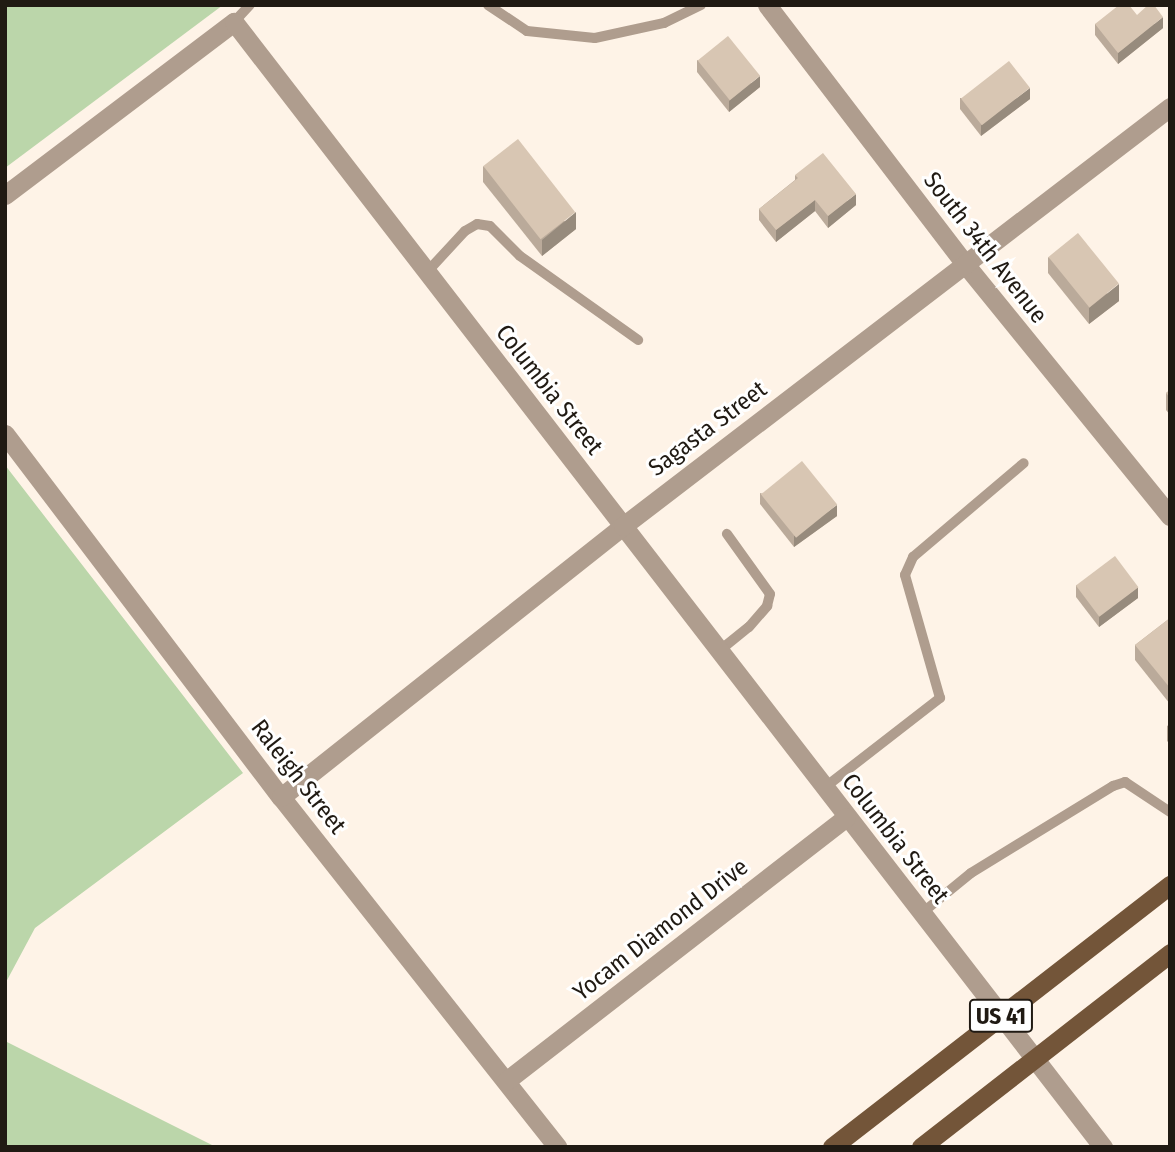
<!DOCTYPE html>
<html>
<head>
<meta charset="utf-8">
<style>
  body { margin:0 }
  #map { position:relative; width:1175px; height:1152px; overflow:hidden; background:#fef3e7; font-family:"Fira Sans Condensed",sans-serif }
  div>[style] { position:absolute }
  .green>* { inset:0; background:#bbd6aa }
  .service>* { height:10px; margin:-5px; padding:0 5px; transform-origin:5px; border-radius:5px; background:#af9d8e }
  .minor>* { height:19px; margin:-9.5px; padding:0 9.5px; transform-origin:9.5px; border-radius:9.5px; background:#af9d8e }
  .primary>* { height:19px; margin:-9.5px; padding:0 9.5px; transform-origin:9.5px; border-radius:9.5px; background:#735539 }
  .wall>* { inset:0; background:#baaa9a }
  .shaded-wall>* { inset:0; background:#978b7d }
  .building>* { inset:0; background:#d8c6b3; transform-origin:0 0 }
  span { translate:-50% -50%; white-space:nowrap; text-align:center; line-height:1.15; -webkit-text-stroke:6px #fff; paint-order:stroke }
  .shield-label span { padding:2px 5px; background:#fff; border:2px solid; border-radius:5px; -webkit-text-stroke-width:0 }
  .shield-label { font-size:23px; color:#201a13; font-weight:700 }
  .street-label { font-size:24px; color:#201a13 }
  .frame { position:absolute; inset:0; border:7px solid #201a13; pointer-events:none }
</style>
</head>
<body>
<div id="map">
  <div class="green">
    <div style="clip-path:polygon(5px 5px,223px 5px,5px 168px)"></div>
    <div style="clip-path:polygon(5px 465px,243px 773px,35px 928px,5px 984px)"></div>
    <div style="clip-path:polygon(5px 1041px,172px 1125px,216px 1147px,5px 1147px)"></div>
  </div>
  <div class="service">
    <div style="left:488px;top:5px;width:47px;rotate:33.7deg"></div>
    <div style="left:527px;top:31px;width:68px;rotate:5.9deg"></div>
    <div style="left:595px;top:38px;width:71px;rotate:-12.3deg"></div>
    <div style="left:664px;top:23px;width:41px;rotate:-25.9deg"></div>
    <div style="left:234px;top:22px;width:23px;rotate:-47deg"></div>
    <div style="left:427px;top:272px;width:56px;rotate:-47.2deg"></div>
    <div style="left:465px;top:231px;width:14px;rotate:-30deg"></div>
    <div style="left:477px;top:224px;width:13px;rotate:9deg"></div>
    <div style="left:490px;top:226px;width:42px;rotate:45deg"></div>
    <div style="left:520px;top:256px;width:145px;rotate:35.4deg"></div>
    <div style="left:719px;top:651px;width:38px;rotate:-39deg"></div>
    <div style="left:749px;top:627px;width:28px;rotate:-49deg"></div>
    <div style="left:767px;top:606px;width:12px;rotate:-76deg"></div>
    <div style="left:770px;top:594px;width:74px;rotate:-125.6deg"></div>
    <div style="left:824px;top:788px;width:147px;rotate:-37.8deg"></div>
    <div style="left:940px;top:698px;width:128px;rotate:-105.9deg"></div>
    <div style="left:905px;top:575px;width:20px;rotate:-66deg"></div>
    <div style="left:913px;top:557px;width:145px;rotate:-40.3deg"></div>
    <div style="left:922px;top:913px;width:63px;rotate:-39.2deg"></div>
    <div style="left:971px;top:873px;width:167px;rotate:-31.5deg"></div>
    <div style="left:1113px;top:786px;width:13px;rotate:-18deg"></div>
    <div style="left:1125px;top:782px;width:54px;rotate:33.7deg"></div>
  </div>
  <div class="minor">
    <div style="left:767px;top:5px;width:326px;rotate:52.6deg"></div>
    <div style="left:965px;top:264px;width:325px;rotate:50.9deg"></div>
    <div style="left:5px;top:195px;width:287px;rotate:-37.1deg"></div>
    <div style="left:234px;top:22px;width:1422px;rotate:52.32deg"></div>
    <div style="left:5px;top:434px;width:456px;rotate:52.8deg"></div>
    <div style="left:281px;top:797px;width:446px;rotate:51.7deg"></div>
    <div style="left:281px;top:797px;width:436px;rotate:-38.4deg"></div>
    <div style="left:623px;top:526px;width:689px;rotate:-37.45deg"></div>
    <div style="left:506px;top:1081px;width:430px;rotate:-37.8deg"></div>
  </div>
  <div class="primary">
    <div style="left:832px;top:1147px;width:428px;rotate:-37.8deg"></div>
    <div style="left:921px;top:1147px;width:316px;rotate:-37.9deg"></div>
  </div>
  <div class="wall">
    <div style="clip-path:polygon(1137px 15px,1163px 28px,1118px 64px,1095px 35px,1095px 24px)"></div>
    <div style="clip-path:polygon(697px 60px,760px 87px,729px 112px,697px 72px)"></div>
    <div style="clip-path:polygon(960px 98px,1030px 99px,981px 136px,960px 109px)"></div>
    <div style="clip-path:polygon(483px 166px,576px 229px,542px 256px,483px 182px)"></div>
    <div style="clip-path:polygon(795px 175px,856px 205px,828px 228px,815px 211px,776px 242px,759px 220px,759px 209px,795px 180px)"></div>
    <div style="clip-path:polygon(1048px 257px,1119px 301px,1089px 324px,1048px 273px)"></div>
    <div style="clip-path:polygon(1170px 390px,1170px 415px,1166px 410px,1166px 393px)"></div>
    <div style="clip-path:polygon(760px 493px,837px 516px,794px 547px,760px 504px)"></div>
    <div style="clip-path:polygon(1076px 585px,1138px 598px,1099px 627px,1076px 597px)"></div>
    <div style="clip-path:polygon(1170px 618px,1170px 704px,1135px 660px,1135px 645px)"></div>
    <div style="clip-path:polygon(1170px 724px,1170px 744px,1167px 741px,1167px 726px)"></div>
  </div>
  <div class="shaded-wall">
    <div style="clip-path:polygon(1163px 17px,1163px 28px,1118px 64px,1118px 53px)"></div>
    <div style="clip-path:polygon(760px 76px,760px 87px,729px 112px,729px 101px)"></div>
    <div style="clip-path:polygon(1030px 88px,1030px 99px,981px 136px,981px 125px)"></div>
    <div style="clip-path:polygon(856px 194px,856px 205px,828px 228px,828px 216px)"></div>
    <div style="clip-path:polygon(815px 200px,815px 211px,776px 242px,776px 230px)"></div>
    <div style="clip-path:polygon(576px 212px,576px 229px,542px 256px,542px 240px)"></div>
    <div style="clip-path:polygon(1119px 284px,1119px 301px,1089px 324px,1089px 308px)"></div>
    <div style="clip-path:polygon(837px 505px,837px 516px,794px 547px,794px 536px)"></div>
    <div style="clip-path:polygon(1138px 587px,1138px 598px,1099px 627px,1099px 616px)"></div>
  </div>
  <div class="building">
    <div style="clip-path:polygon(1119px 5px,1129px 5px,1137px 15px,1148px 5px,1154px 5px,1163px 17px,1118px 53px,1095px 24px)"></div>
    <div style="left:728px;top:36px;width:51px;height:39px;rotate:51deg"></div>
    <div style="left:1009px;top:61px;width:34px;height:61px;rotate:52deg"></div>
    <div style="left:518px;top:139px;width:93px;height:44px;rotate:52deg"></div>
    <div style="clip-path:polygon(823px 153px,856px 194px,828px 216px,815px 200px,776px 230px,759px 209px,798px 178px,795px 175px)"></div>
    <div style="left:1078px;top:233px;width:65px;height:38px;rotate:51deg"></div>
    <div style="clip-path:polygon(1170px 390px,1170px 398px,1166px 393px)"></div>
    <div style="left:802px;top:461px;width:56px;height:53px;rotate:51deg"></div>
    <div style="left:1115px;top:556px;width:39px;height:49px;rotate:53deg"></div>
    <div style="clip-path:polygon(1170px 618px,1170px 688px,1135px 645px)"></div>
  </div>
  <div class="shield-label">
    <span style="left:1001px;top:1016px">US 41</span>
  </div>
  <div class="street-label">
    <span style="left:985px;top:248px;rotate:52deg">South 34th Avenue</span>
    <span style="left:549px;top:390px;rotate:52deg">Columbia Street</span>
    <span style="left:708px;top:429px;rotate:-37deg">Sagasta Street</span>
    <span style="left:298px;top:777px;rotate:52deg">Raleigh Street</span>
    <span style="left:895px;top:839px;rotate:52deg">Columbia Street</span>
    <span style="left:661px;top:930px;rotate:-38deg">Yocam Diamond Drive</span>
  </div>
  <div class="frame"></div>
</div>
</body>
</html>
